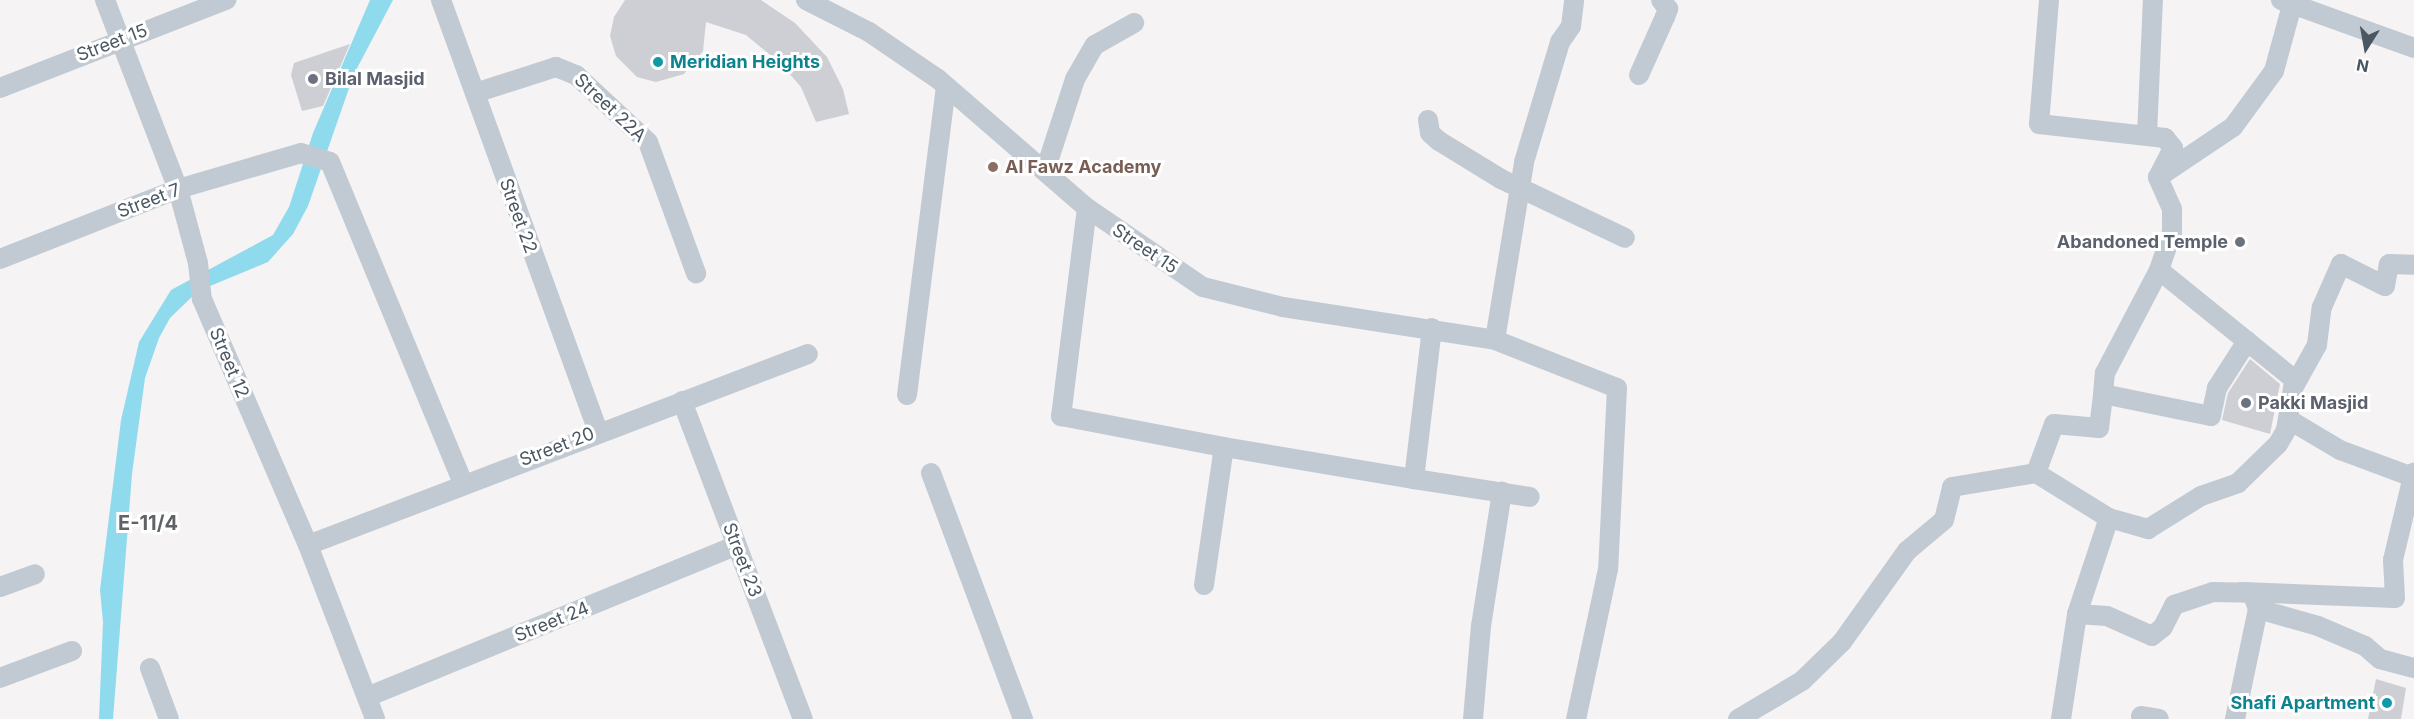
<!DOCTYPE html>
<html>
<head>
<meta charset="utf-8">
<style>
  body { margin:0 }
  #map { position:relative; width:2414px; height:719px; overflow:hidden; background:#f5f3f3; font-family:Inter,sans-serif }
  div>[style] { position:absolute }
  .water>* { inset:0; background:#90daee }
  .building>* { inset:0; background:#cdcfd5 }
  .street>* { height:20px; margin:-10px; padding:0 10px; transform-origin:10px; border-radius:10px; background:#c1cad2 }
  .dots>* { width:16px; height:16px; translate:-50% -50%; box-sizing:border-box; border:3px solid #fff; border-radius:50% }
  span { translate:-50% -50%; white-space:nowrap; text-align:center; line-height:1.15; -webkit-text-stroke:6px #fff; paint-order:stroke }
  .street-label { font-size:18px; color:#4a5661 }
  .culture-label { font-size:18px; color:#0d838f; font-weight:700 }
  .left { translate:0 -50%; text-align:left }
  .right { translate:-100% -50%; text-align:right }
  .worship-label { font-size:18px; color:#5b616d; font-weight:700 }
  .education-label { font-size:18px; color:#785e54; font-weight:700 }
  .neighbourhood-label { font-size:20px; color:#5f6368; font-weight:700 }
  .north { position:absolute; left:2336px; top:18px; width:60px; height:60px; -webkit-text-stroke:4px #fff; paint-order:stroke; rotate:191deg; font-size:16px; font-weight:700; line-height:24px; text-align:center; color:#4a5661 }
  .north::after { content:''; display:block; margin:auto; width:21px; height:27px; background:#4a5661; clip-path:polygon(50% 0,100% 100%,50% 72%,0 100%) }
</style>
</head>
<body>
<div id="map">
  <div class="water">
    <div style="clip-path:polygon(370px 0,393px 0,354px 74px,308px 206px,293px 234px,268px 262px,198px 291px,170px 318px,159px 338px,145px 378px,132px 474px,113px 719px,99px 719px,103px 622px,100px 590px,121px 420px,139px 342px,171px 290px,273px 235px,289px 207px,313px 133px)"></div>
  </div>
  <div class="building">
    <div style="clip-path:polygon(625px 0,761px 0,795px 23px,827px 57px,843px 89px,849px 114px,816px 122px,801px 87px,781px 64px,746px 35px,706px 22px,703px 51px,684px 74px,656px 82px,637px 77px,616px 56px,610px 36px,614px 17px)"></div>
    <div style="clip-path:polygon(350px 44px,323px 106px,302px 111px,291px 75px,294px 63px)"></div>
    <div style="clip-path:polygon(2250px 359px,2280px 384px,2270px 434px,2222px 420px,2228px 393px)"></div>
    <div style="clip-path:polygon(2376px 679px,2406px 688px,2401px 719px,2368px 719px)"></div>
  </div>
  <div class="street">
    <div style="left:105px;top:0;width:203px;rotate:68.9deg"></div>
    <div style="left:178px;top:189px;width:77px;rotate:74.9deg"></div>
    <div style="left:198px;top:263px;width:36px;rotate:84deg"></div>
    <div style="left:202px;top:299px;width:268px;rotate:66.7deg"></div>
    <div style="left:308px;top:545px;width:186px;rotate:68.9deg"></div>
    <div style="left:441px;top:0;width:460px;rotate:70deg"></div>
    <div style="left:806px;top:0;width:71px;rotate:26.9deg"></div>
    <div style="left:869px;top:32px;width:83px;rotate:34.3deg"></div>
    <div style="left:938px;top:79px;width:197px;rotate:40.9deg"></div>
    <div style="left:1087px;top:208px;width:140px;rotate:34.3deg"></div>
    <div style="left:1203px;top:287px;width:82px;rotate:14deg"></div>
    <div style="left:1283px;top:307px;width:215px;rotate:8.8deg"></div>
    <div style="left:1495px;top:340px;width:131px;rotate:21.5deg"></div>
    <div style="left:1617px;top:388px;width:181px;rotate:92.8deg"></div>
    <div style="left:1608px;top:569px;width:153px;rotate:102deg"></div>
    <div style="left:2049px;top:0;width:124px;rotate:94.6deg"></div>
    <div style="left:2039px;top:124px;width:127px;rotate:6.3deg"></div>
    <div style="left:2165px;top:138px;width:13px;rotate:51deg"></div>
    <div style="left:2173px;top:148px;width:33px;rotate:117deg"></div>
    <div style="left:2281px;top:0;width:141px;rotate:19.8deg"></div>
    <div style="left:1639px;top:75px;width:64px;rotate:-65.9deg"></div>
    <div style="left:1665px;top:17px;width:9px;rotate:-69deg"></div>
    <div style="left:1668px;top:9px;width:11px;rotate:-128deg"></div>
    <div style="left:0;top:88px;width:243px;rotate:-21.3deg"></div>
    <div style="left:475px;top:93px;width:85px;rotate:-17.8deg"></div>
    <div style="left:556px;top:67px;width:22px;rotate:22deg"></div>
    <div style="left:576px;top:75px;width:98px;rotate:42.9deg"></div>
    <div style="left:648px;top:142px;width:140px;rotate:69.9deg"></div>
    <div style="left:1428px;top:120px;width:13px;rotate:81deg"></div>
    <div style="left:1430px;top:133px;width:12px;rotate:42deg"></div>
    <div style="left:1439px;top:141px;width:73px;rotate:31.5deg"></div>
    <div style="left:1501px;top:179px;width:137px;rotate:25.4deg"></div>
    <div style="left:2147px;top:135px;width:135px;rotate:-87.5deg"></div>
    <div style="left:1045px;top:171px;width:97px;rotate:-71.9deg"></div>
    <div style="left:1075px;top:79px;width:39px;rotate:-60deg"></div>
    <div style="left:1095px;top:45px;width:45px;rotate:-29.4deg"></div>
    <div style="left:2160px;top:176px;width:88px;rotate:-33.9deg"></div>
    <div style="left:2233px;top:127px;width:69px;rotate:-53.8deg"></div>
    <div style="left:2274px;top:71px;width:68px;rotate:-74.7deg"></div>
    <div style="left:1087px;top:208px;width:210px;rotate:97.1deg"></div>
    <div style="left:1061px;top:416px;width:166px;rotate:10.8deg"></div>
    <div style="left:0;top:259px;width:191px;rotate:-21.5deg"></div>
    <div style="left:178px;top:189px;width:128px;rotate:-16.3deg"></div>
    <div style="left:301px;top:153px;width:30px;rotate:17deg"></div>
    <div style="left:330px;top:162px;width:347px;rotate:67.5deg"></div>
    <div style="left:2159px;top:270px;width:176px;rotate:39deg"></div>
    <div style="left:1495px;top:340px;width:180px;rotate:-80.7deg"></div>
    <div style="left:1524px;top:162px;width:125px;rotate:-73.3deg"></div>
    <div style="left:1560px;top:42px;width:19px;rotate:-55deg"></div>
    <div style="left:1571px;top:26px;width:26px;rotate:-83deg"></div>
    <div style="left:2103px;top:394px;width:21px;rotate:-85deg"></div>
    <div style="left:2105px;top:373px;width:116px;rotate:-62.3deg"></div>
    <div style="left:2159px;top:270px;width:39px;rotate:-71deg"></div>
    <div style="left:2172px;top:233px;width:24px;rotate:-90deg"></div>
    <div style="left:2172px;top:209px;width:35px;rotate:-114deg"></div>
    <div style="left:907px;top:395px;width:310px;rotate:-82.8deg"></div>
    <div style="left:682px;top:401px;width:340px;rotate:69.2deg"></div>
    <div style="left:2288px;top:419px;width:61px;rotate:30.8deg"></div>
    <div style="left:2340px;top:450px;width:75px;rotate:20.4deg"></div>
    <div style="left:931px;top:473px;width:263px;rotate:69.5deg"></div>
    <div style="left:2036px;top:473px;width:52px;rotate:-69.8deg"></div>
    <div style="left:2054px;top:424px;width:45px;rotate:5.1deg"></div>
    <div style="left:2099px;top:428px;width:34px;rotate:-83deg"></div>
    <div style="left:2103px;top:394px;width:110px;rotate:11.5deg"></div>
    <div style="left:2211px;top:416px;width:29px;rotate:-78deg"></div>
    <div style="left:2217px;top:388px;width:56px;rotate:-57.4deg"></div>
    <div style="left:1414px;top:479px;width:117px;rotate:8.8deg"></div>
    <div style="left:308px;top:545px;width:535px;rotate:-20.91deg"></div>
    <div style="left:1204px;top:585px;width:139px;rotate:-81.8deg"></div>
    <div style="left:1224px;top:447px;width:193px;rotate:9.6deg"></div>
    <div style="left:1414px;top:479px;width:152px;rotate:-83.2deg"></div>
    <div style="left:0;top:587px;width:37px;rotate:-20deg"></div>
    <div style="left:2241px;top:592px;width:154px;rotate:2.2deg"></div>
    <div style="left:2395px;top:598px;width:38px;rotate:-93deg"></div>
    <div style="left:2393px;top:560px;width:90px;rotate:-76.6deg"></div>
    <div style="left:2077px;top:614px;width:30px;rotate:4deg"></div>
    <div style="left:2107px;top:616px;width:49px;rotate:24deg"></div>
    <div style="left:2152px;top:636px;width:14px;rotate:-39deg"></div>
    <div style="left:2163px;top:627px;width:25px;rotate:-63deg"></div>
    <div style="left:2174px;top:605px;width:41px;rotate:-18.4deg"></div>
    <div style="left:2213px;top:592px;width:39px;rotate:1deg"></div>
    <div style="left:2252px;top:593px;width:17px;rotate:69deg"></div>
    <div style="left:2258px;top:609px;width:62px;rotate:15.8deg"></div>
    <div style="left:2318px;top:626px;width:51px;rotate:23.1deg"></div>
    <div style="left:2365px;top:646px;width:20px;rotate:41deg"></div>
    <div style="left:2380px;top:659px;width:35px;rotate:15deg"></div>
    <div style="left:150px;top:668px;width:54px;rotate:69.6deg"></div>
    <div style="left:0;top:678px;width:77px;rotate:-20.6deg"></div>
    <div style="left:367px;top:697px;width:399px;rotate:-22.3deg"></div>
    <div style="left:2141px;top:716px;width:18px;rotate:9deg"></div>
    <div style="left:1473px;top:719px;width:93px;rotate:-85.1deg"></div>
    <div style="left:1481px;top:626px;width:136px;rotate:-81.1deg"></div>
    <div style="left:1738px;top:719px;width:74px;rotate:-30.7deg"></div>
    <div style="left:1802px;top:681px;width:56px;rotate:-44.3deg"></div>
    <div style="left:1842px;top:642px;width:112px;rotate:-54.5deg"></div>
    <div style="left:1907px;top:551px;width:48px;rotate:-40deg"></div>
    <div style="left:1944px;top:520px;width:34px;rotate:-76deg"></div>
    <div style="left:1952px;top:487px;width:85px;rotate:-9.5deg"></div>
    <div style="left:2036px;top:473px;width:86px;rotate:31.7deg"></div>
    <div style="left:2109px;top:518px;width:41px;rotate:15.8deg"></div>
    <div style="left:2148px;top:529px;width:62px;rotate:-31.9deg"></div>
    <div style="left:2201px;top:496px;width:39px;rotate:-19deg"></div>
    <div style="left:2238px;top:483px;width:56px;rotate:-44.3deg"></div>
    <div style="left:2278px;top:444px;width:16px;rotate:-60deg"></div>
    <div style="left:2286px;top:430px;width:43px;rotate:-80.5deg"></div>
    <div style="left:2293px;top:388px;width:49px;rotate:-60.8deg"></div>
    <div style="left:2317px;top:345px;width:38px;rotate:-83deg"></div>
    <div style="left:2322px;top:307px;width:47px;rotate:-66.2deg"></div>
    <div style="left:2341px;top:264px;width:49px;rotate:26.6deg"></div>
    <div style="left:2385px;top:286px;width:22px;rotate:-80deg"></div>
    <div style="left:2389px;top:264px;width:25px;rotate:2deg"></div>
    <div style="left:2061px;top:719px;width:106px;rotate:-81.3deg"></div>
    <div style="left:2077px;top:614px;width:101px;rotate:-71.6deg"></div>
    <div style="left:2235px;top:719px;width:112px;rotate:-78.2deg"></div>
  </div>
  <div class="dots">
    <div style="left:658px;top:62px;background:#0f9aa8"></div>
    <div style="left:313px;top:79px;background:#6b7280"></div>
    <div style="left:993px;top:167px;background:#8d6e63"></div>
    <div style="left:2240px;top:242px;background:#6b7280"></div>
    <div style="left:2246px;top:403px;background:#6b7280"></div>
    <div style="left:2387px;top:703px;background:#0f9aa8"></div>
  </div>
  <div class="street-label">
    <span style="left:112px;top:43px;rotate:-21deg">Street 15</span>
    <span style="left:610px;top:108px;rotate:43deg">Street 22A</span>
    <span style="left:149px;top:201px;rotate:-21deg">Street 7</span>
    <span style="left:518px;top:216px;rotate:70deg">Street 22</span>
    <span style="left:1145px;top:249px;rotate:34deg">Street 15</span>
    <span style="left:229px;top:363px;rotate:67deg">Street 12</span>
    <span style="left:557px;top:447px;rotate:-21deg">Street 20</span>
    <span style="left:742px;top:560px;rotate:69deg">Street 23</span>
    <span style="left:552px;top:622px;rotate:-22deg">Street 24</span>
  </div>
  <div class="culture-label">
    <span class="left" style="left:670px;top:62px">Meridian Heights</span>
    <span class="right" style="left:2375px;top:703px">Shafi Apartment</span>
  </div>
  <div class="worship-label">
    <span class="left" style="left:325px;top:79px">Bilal Masjid</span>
    <span class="right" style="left:2228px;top:242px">Abandoned Temple</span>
    <span class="left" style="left:2258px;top:403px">Pakki Masjid</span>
  </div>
  <div class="education-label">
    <span class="left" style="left:1005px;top:167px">Al Fawz Academy</span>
  </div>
  <div class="neighbourhood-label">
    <span style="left:148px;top:523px">E-11/4</span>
  </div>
  <div class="north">N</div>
</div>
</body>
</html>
